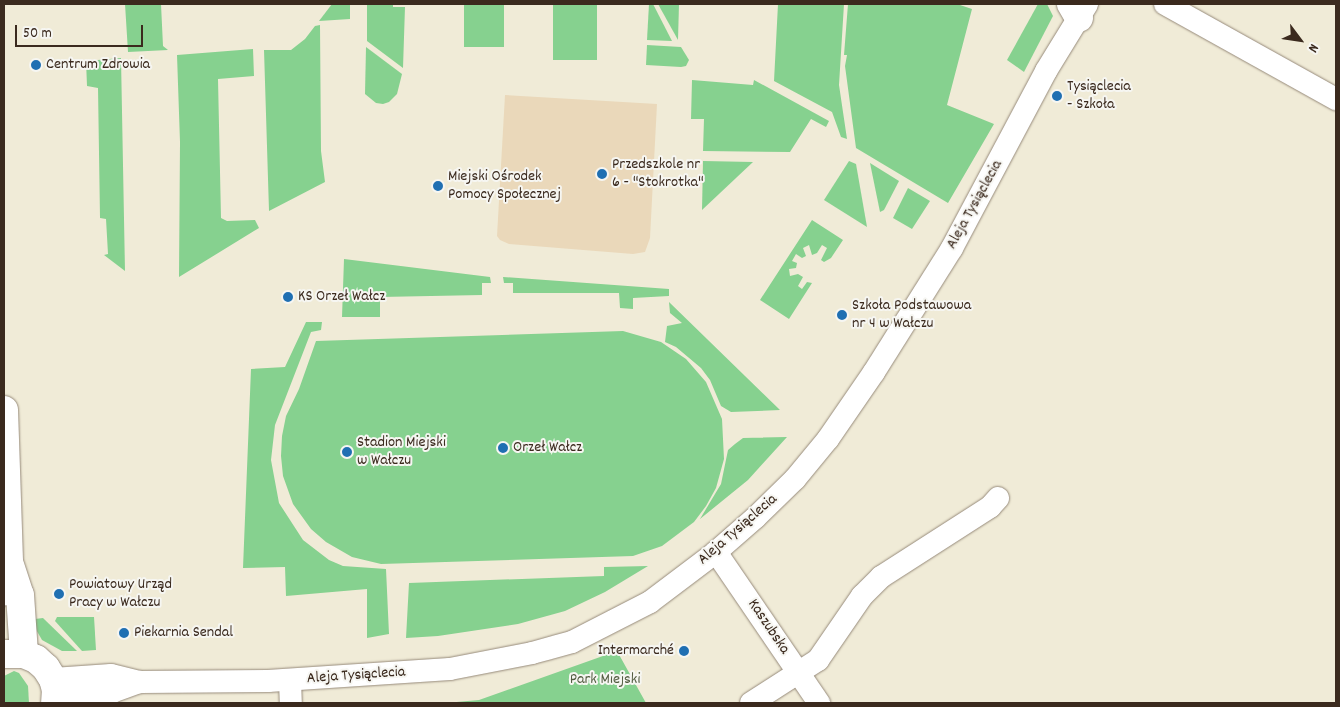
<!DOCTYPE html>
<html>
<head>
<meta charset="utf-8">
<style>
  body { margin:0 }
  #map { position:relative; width:1340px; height:707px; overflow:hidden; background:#f0ebd7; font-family:Dekko,sans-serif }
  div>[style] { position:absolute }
  .built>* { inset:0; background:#ead8ba }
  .green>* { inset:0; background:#86d18f; transform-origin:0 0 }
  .roads { filter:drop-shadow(0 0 1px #968a7a) drop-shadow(0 0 1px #968a7a) }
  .minor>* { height:22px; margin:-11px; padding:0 11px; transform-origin:11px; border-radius:11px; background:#fff }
  .major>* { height:28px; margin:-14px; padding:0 14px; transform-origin:14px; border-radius:14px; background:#fff }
  .dots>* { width:14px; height:14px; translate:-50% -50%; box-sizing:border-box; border:2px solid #f6f6f2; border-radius:50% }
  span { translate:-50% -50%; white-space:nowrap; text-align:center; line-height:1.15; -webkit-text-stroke:4px #f6f6f2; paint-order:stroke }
  .poi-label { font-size:16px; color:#3b2a1e }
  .left { translate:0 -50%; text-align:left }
  .right { translate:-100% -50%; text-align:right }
  .street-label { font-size:16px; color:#3b2a1e }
  .park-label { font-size:16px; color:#525c40 }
  .frame { position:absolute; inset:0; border:5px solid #3b2a1e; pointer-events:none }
  .north { position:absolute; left:1275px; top:15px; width:50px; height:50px; -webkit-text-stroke:4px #f6f6f2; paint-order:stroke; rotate:121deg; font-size:14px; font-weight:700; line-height:20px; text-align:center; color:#3b2a1e }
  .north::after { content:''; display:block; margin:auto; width:18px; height:22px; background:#3b2a1e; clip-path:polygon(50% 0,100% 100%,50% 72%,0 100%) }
  .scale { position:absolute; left:15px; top:25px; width:128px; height:22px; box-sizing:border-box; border:2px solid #3b2a1e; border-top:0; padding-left:6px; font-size:15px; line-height:18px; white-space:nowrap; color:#3b2a1e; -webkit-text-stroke:4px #f6f6f2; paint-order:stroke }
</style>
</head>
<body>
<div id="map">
  <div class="built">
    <div style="clip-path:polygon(505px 95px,657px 104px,650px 238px,645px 252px,633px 254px,509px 244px,500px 240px,497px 236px)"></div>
  </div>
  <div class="green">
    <div style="clip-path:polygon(125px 4px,161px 4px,163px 46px,168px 50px,128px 52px)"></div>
    <div style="clip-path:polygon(332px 4px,350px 4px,350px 19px,319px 21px)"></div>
    <div style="clip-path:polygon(367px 4px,393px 4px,393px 7px,405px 7px,403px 68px,367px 41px)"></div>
    <div style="left:464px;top:4px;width:40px;height:43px"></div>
    <div style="left:553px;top:4px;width:44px;height:56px"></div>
    <div style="clip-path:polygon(649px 4px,653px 4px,672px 41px,647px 40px)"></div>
    <div style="clip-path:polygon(658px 4px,679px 4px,678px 40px)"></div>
    <div style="clip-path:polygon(778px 4px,844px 4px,839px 85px,847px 139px,841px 137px,832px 112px,774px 81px)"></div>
    <div style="clip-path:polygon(848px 4px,957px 4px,972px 9px,947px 105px,994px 124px,948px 203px,856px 148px,845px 66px,847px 55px,844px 55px)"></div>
    <div style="clip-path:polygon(1038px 4px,1047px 4px,1053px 16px,1024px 72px,1007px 60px)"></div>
    <div style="clip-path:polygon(320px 25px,321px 151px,325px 182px,269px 211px,264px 50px,291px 50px,305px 39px,315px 26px)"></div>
    <div style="clip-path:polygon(647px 45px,681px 47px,689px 60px,686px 66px,681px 67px,646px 65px)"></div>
    <div style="clip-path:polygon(366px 47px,402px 74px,397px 94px,389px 102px,383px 104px,376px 103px,365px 94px)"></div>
    <div style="clip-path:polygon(253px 49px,254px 76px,218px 79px,221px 218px,227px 221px,255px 220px,259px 228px,179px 277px,180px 142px,177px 55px)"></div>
    <div style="clip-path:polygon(121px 58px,125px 271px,104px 255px,108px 254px,106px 219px,100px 218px,98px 88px,87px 86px,86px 61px)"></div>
    <div style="clip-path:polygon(692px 80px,753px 85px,754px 80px,829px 121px,826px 127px,811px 119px,790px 152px,703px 151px,704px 119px,691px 119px)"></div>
    <div style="clip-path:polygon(703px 161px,753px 162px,702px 210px)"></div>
    <div style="clip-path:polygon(849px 161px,856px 164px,867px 227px,824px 200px)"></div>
    <div style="clip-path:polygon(870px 163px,899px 181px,884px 210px,880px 212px)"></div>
    <div style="clip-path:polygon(908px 188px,930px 201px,912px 229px,893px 218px)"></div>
    <div style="clip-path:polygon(812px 220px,843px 240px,831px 258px,824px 262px,821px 260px,827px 248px,822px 245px,817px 253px,812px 255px,809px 245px,803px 248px,806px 256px,802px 258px,796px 254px,792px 261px,797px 263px,796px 268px,789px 269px,790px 276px,798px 274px,803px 277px,798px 286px,802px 289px,807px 282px,812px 283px,789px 319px,760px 300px)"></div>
    <div style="clip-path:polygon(344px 259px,490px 277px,491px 283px,482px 283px,482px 295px,380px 297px,380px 317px,342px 317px)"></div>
    <div style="clip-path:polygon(503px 277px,669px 289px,669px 296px,633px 298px,633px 309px,620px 308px,619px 293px,513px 293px,513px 283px,504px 283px)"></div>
    <div style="clip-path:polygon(669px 302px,780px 410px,731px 412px,721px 406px,710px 380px,701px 368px,676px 347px,665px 342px,667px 326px,682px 323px,670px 313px)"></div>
    <div style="clip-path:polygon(306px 322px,322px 322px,321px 330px,311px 332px,275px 425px,271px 460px,279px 503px,303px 540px,329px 560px,343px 566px,386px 569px,389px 634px,367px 638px,367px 589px,286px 596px,285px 567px,243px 568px,251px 369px,285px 367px)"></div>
    <div style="clip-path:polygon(623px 331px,661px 342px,686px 359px,706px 382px,722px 419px,724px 459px,716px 488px,706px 506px,694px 522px,662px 546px,633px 556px,381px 564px,352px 557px,326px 542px,311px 529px,293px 504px,283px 476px,281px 456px,282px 436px,286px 416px,299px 389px,316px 341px)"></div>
    <div style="clip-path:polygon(787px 437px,748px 480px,700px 519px,721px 484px,728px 450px,735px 444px,743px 438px)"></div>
    <div style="clip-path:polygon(648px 566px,605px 592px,565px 611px,518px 624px,438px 636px,406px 638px,409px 583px,604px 576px,604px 567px)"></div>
    <div style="clip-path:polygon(57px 617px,94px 617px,96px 650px,82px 651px,55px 621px)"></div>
    <div style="clip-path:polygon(43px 618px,77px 651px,62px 651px,42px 640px,34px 626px,35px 619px)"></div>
    <div style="clip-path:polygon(617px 651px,646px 703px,445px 703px,479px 700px)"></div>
    <div style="clip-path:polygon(14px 671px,19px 673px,28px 686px,29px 703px,4px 703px,4px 676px)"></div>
  </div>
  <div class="roads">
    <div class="minor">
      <div style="left:1165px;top:4px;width:196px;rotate:29.1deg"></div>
      <div style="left:716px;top:552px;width:183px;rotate:55.7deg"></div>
      <div style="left:53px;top:679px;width:58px;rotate:-3.9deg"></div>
      <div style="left:111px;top:675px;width:30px;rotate:14deg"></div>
      <div style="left:140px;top:682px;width:128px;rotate:-0.4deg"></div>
      <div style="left:268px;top:681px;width:182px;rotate:-3.8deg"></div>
      <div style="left:450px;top:669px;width:84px;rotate:-11deg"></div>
      <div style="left:532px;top:653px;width:41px;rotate:-15.4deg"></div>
      <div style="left:572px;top:642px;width:88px;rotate:-27.1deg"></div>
      <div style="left:650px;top:602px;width:83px;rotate:-37.1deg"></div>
      <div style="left:716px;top:552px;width:52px;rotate:-41.1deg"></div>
      <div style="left:755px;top:518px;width:56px;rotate:-44.3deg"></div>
      <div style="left:795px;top:479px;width:52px;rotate:-50.5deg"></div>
      <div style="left:828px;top:439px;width:81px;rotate:-55.5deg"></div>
      <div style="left:874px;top:372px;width:146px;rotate:-57.8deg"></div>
      <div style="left:952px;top:248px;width:200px;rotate:-62deg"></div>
      <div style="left:1046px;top:71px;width:79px;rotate:-58.5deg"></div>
      <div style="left:290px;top:680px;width:23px;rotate:88deg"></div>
      <div style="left:56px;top:701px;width:57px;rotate:-9.1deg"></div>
      <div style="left:112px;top:692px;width:30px;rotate:-20deg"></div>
      <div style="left:751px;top:703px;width:80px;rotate:-32.7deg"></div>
      <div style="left:818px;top:660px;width:78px;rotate:-55.5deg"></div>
      <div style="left:862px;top:596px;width:27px;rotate:-45deg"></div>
      <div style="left:881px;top:577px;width:130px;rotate:-32.7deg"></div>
      <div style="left:990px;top:507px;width:12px;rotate:-48deg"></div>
    </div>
    <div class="major">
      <div style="left:1071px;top:4px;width:16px;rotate:60deg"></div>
      <div style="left:4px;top:410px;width:154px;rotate:88.1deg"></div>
      <div style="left:9px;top:564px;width:28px;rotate:100deg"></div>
      <div style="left:10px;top:565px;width:32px;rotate:72deg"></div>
      <div style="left:20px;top:595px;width:59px;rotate:86.1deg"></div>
      <div style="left:4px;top:654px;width:20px"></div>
      <div style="left:24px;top:654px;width:13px;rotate:23deg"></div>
      <div style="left:36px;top:659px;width:13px;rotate:42deg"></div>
      <div style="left:46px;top:668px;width:13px;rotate:58deg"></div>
      <div style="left:53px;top:679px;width:11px;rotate:75deg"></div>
      <div style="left:56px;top:690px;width:13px;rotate:94deg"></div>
    </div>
  </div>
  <div class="dots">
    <div style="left:36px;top:65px;background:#1f6fb2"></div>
    <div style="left:1057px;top:96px;background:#1f6fb2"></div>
    <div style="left:602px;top:174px;background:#1f6fb2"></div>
    <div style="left:438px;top:186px;background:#1f6fb2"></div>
    <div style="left:288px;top:297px;background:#1f6fb2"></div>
    <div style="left:842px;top:315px;background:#1f6fb2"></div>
    <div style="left:503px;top:448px;background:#1f6fb2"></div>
    <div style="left:347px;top:452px;background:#1f6fb2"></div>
    <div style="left:59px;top:594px;background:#1f6fb2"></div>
    <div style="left:124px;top:633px;background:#1f6fb2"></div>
    <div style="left:684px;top:651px;background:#1f6fb2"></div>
  </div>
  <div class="poi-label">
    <span class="left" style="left:46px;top:65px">Centrum Zdrowia</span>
    <span class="left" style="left:1067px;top:96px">Tysiąclecia<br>- Szkoła</span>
    <span class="left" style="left:612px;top:174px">Przedszkole nr<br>6 - "Stokrotka"</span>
    <span class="left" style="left:448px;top:186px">Miejski Ośrodek<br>Pomocy Społecznej</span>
    <span class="left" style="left:298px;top:297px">KS Orzeł Wałcz</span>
    <span class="left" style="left:852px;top:315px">Szkoła Podstawowa<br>nr 4 w Wałczu</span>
    <span class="left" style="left:357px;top:452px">Stadion Miejski<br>w Wałczu</span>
    <span class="left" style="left:513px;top:448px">Orzeł Wałcz</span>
    <span class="left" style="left:69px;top:594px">Powiatowy Urząd<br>Pracy w Wałczu</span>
    <span class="left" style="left:134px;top:633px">Piekarnia Sendal</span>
    <span class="right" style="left:674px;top:651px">Intermarché</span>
  </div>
  <div class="street-label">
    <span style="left:975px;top:205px;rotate:-61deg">Aleja Tysiąclecia</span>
    <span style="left:738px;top:530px;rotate:-41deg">Aleja Tysiąclecia</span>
    <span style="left:768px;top:627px;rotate:56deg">Kaszubska</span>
    <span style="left:356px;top:676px;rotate:-4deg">Aleja Tysiąclecia</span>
  </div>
  <div class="park-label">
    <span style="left:605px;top:680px">Park Miejski</span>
  </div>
  <div class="frame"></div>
  <div class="north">N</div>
  <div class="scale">50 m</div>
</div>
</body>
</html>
